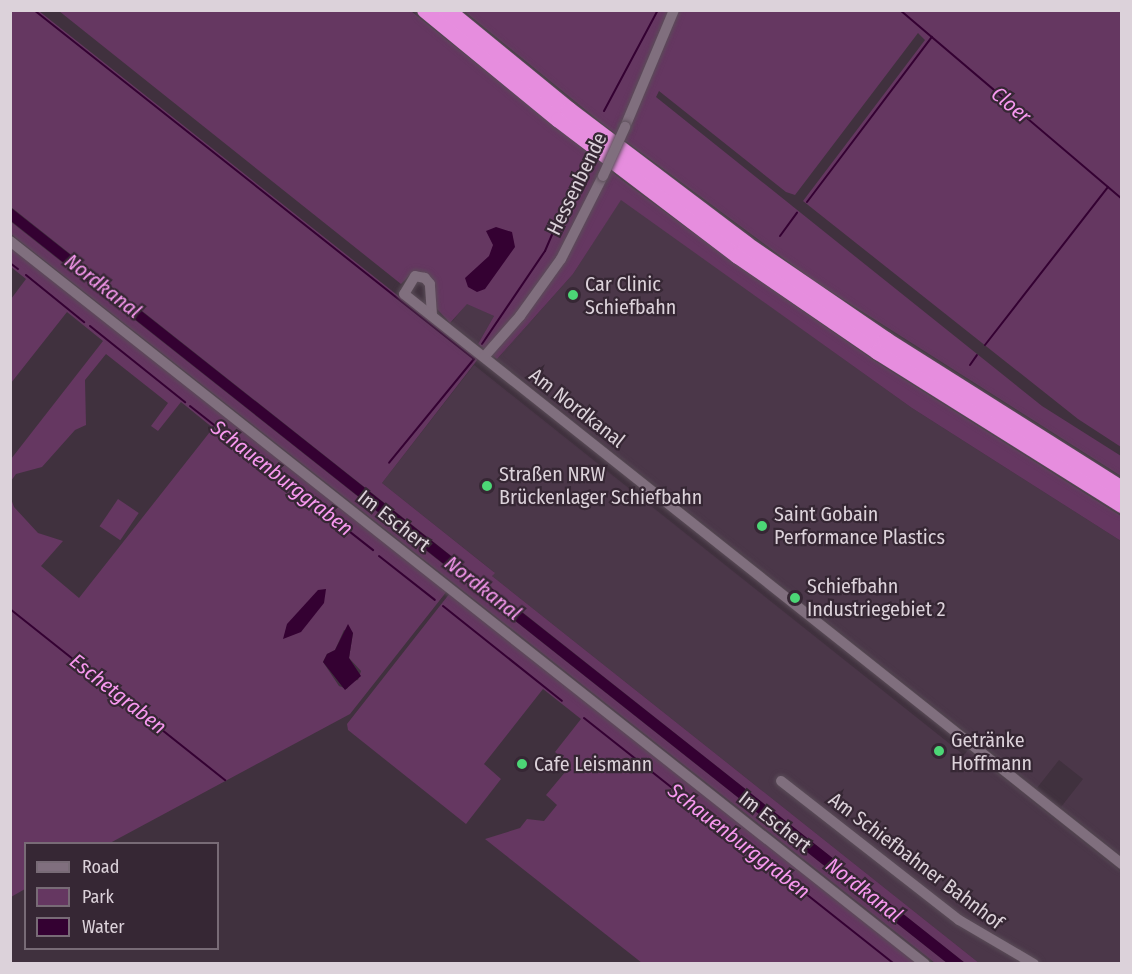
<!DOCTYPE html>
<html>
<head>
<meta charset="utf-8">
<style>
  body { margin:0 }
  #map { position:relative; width:1132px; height:974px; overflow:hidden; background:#40313e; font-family:"Fira Sans Condensed",sans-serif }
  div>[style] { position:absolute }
  .built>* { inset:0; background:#4b3749 }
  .green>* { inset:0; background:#653761; transform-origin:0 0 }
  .water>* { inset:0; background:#340132 }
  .stream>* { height:2px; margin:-1px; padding:0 1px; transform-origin:1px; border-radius:1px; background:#340132 }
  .roads { filter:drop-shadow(0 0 2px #5a4d58) drop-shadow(0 0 2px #5a4d58) }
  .minor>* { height:10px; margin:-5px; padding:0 5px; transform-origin:5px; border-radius:5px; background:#806f7e }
  .highway>* { height:16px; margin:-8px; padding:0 8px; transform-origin:8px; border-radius:8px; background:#e68dde }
  .bridges { filter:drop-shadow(0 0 2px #5a4d58) drop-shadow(0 0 2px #5a4d58) }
  .minor-bridge>* { height:10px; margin:-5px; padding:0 5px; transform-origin:5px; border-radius:5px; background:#806f7e }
  .dots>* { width:16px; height:16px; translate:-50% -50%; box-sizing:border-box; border:3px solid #362734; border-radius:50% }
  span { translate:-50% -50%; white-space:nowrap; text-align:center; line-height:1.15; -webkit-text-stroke:4.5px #362734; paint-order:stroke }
  .street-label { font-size:20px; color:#dcd2da }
  .poi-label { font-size:20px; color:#dcd2da }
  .left { translate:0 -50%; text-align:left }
  .water-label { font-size:21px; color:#f798ef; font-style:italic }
  .frame { position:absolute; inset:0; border:12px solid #dcd2da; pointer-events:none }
  .legend { position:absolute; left:24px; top:842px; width:195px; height:108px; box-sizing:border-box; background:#362734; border:2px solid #786b76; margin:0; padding:8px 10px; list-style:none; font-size:18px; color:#dcd2da }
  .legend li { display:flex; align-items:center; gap:12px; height:30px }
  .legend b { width:30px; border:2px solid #786b76 }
</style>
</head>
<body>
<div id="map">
  <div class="built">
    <div style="clip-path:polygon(621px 199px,912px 408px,1121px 541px,1121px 855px,1061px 807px,1083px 779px,1059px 760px,1037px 788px,497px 359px,573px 274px)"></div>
    <div style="clip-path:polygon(467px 303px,494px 316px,478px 344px,451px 323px)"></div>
    <div style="clip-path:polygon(474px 365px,964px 755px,968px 750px,1121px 872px,1121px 963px,979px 963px,492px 576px,494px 572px,382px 483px)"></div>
  </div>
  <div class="green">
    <div style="clip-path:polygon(10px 11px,39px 11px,478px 359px,382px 483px,495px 573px,492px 576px,979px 963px,965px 963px,11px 207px)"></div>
    <div style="clip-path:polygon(59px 11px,411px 11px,622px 180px,741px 268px,875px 361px,1121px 516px,1121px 541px,912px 408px,621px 200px,573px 274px,497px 359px,478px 344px,494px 316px,467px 304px,450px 323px,437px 309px,433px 285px,410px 275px,401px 284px)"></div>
    <div style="clip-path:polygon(464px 11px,1121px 11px,1121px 447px,1078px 419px,803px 201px,925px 40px,918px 33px,795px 195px,786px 192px,659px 91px,656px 97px,1042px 406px,1121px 456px,1121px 476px,814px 281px,604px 125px)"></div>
    <div style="clip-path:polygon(10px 221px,947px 963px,935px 963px,11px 234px)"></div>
    <div style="clip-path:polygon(evenodd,11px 246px,447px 591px,350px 714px,110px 843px,26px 844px,25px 889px,11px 897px,10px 496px,14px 507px,38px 533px,63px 541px,41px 566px,79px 598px,213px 428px,181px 402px,158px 431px,151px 426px,168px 403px,106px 354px,85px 380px,86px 425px,75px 430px,42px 467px,16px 474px,11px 481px,11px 459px,103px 341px,67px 312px,11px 383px,11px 299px,26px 279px,11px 267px,11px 246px,344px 630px,353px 633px,349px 658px,361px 671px,358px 680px,350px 681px,347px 689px,339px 686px,323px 662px,327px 654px,335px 650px,344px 630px)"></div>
    <div style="left:118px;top:499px;width:25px;height:33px;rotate:34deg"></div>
    <div style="clip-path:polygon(450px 593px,919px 963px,642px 963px,485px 839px,520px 828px,527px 819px,544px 821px,557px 805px,546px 795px,571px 765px,555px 752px,581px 719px,543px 689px,484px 764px,501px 779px,466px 824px,348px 730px,347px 724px)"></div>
  </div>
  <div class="water">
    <div style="clip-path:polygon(10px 207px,849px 871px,965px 963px,947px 963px,11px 221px)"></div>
    <div style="clip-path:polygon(496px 227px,512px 232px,515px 247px,485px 289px,477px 292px,468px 287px,465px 278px,489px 256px,493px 245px,486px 231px)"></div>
    <div style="clip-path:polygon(326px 589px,324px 603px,301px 632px,283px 639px,287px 624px,318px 590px)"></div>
    <div style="clip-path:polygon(348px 624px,353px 633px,349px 658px,361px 676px,345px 690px,323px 662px,327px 654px,335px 650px)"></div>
  </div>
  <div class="stream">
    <div style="left:34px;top:10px;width:562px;rotate:38.42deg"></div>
    <div style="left:474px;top:359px;width:134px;rotate:129.3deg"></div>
    <div style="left:900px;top:10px;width:292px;rotate:40.4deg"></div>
    <div style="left:604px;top:111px;width:115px;rotate:-61.9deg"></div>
    <div style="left:807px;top:202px;width:207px;rotate:-52.9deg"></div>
    <div style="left:780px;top:236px;width:29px;rotate:-54deg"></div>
    <div style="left:10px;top:263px;width:10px;rotate:37deg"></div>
    <div style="left:26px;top:275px;width:75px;rotate:39deg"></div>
    <div style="left:90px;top:326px;width:122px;rotate:38.7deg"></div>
    <div style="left:482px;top:344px;width:112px;rotate:-55.9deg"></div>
    <div style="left:545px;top:251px;width:94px;rotate:-66.7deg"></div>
    <div style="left:985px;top:345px;width:200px;rotate:-52.1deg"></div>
    <div style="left:970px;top:365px;width:12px;rotate:-55deg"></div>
    <div style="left:190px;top:406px;width:233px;rotate:38.2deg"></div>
    <div style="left:379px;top:556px;width:71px;rotate:38.2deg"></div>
    <div style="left:443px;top:606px;width:152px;rotate:38.6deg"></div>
    <div style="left:10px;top:609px;width:275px;rotate:38.5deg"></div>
    <div style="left:584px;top:718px;width:396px;rotate:38.4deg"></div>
  </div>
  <div class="roads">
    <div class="minor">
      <div style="left:625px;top:127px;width:127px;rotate:-67.3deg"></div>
      <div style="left:10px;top:241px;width:1166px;rotate:38.31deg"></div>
      <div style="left:432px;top:315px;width:31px;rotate:-94deg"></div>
      <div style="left:430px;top:284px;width:8px;rotate:-130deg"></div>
      <div style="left:425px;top:278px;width:10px;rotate:-169deg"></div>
      <div style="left:415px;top:276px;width:21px;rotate:121deg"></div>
      <div style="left:404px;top:294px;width:917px;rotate:38.45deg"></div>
      <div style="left:484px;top:357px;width:55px;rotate:-48.7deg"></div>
      <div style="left:520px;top:316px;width:70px;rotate:-54.3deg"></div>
      <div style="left:561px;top:259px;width:93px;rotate:-63.2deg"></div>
      <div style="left:781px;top:781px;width:226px;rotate:38deg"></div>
      <div style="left:959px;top:920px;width:87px;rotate:30.4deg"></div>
    </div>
    <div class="highway">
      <div style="left:425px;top:10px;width:173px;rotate:39.4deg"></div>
      <div style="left:559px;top:120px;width:225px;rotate:37.2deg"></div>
      <div style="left:738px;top:256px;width:170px;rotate:34.4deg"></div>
      <div style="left:878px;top:352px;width:288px;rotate:32.1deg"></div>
      <div style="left:447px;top:10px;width:158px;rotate:39.3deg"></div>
      <div style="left:569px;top:110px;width:222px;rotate:37.1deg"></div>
      <div style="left:746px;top:244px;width:170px;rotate:34.4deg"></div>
      <div style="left:886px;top:340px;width:279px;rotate:32.3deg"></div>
    </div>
  </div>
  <div class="bridges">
    <div class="minor-bridge">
      <div style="left:603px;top:176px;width:54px;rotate:-65.8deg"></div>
    </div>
  </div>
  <div class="dots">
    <div style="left:573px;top:295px;background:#4cd676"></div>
    <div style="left:487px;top:486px;background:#4cd676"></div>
    <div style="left:762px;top:526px;background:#4cd676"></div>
    <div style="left:795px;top:598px;background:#4cd676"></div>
    <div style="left:939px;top:751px;background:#4cd676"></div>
    <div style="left:522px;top:764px;background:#4cd676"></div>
  </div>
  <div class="street-label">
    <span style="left:577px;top:184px;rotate:-64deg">Hessenbende</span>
    <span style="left:577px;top:408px;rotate:38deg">Am Nordkanal</span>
    <span style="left:394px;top:521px;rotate:38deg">Im Eschert</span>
    <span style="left:775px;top:822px;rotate:38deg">Im Eschert</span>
    <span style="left:916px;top:861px;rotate:37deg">Am Schiefbahner Bahnhof</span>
  </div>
  <div class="poi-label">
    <span class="left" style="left:585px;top:296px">Car Clinic<br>Schiefbahn</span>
    <span class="left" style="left:499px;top:486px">Straßen NRW<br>Brückenlager Schiefbahn</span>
    <span class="left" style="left:774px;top:526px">Saint Gobain<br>Performance Plastics</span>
    <span class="left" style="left:807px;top:598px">Schiefbahn<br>Industriegebiet 2</span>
    <span class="left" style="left:951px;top:752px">Getränke<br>Hoffmann</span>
    <span class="left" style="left:534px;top:764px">Cafe Leismann</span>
  </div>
  <div class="water-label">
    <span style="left:1011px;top:105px;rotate:40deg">Cloer</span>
    <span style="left:103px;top:286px;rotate:38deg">Nordkanal</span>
    <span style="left:282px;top:478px;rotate:38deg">Schauenburggraben</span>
    <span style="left:483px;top:588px;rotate:38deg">Nordkanal</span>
    <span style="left:118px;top:694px;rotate:38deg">Eschetgraben</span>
    <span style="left:739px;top:841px;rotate:38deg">Schauenburggraben</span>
    <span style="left:864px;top:890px;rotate:38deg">Nordkanal</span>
  </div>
  <div class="frame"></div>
  <ul class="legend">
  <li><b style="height:8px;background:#806f7e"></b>Road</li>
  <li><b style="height:16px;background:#653761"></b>Park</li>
  <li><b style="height:16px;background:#340132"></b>Water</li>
  </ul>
</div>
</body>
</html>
